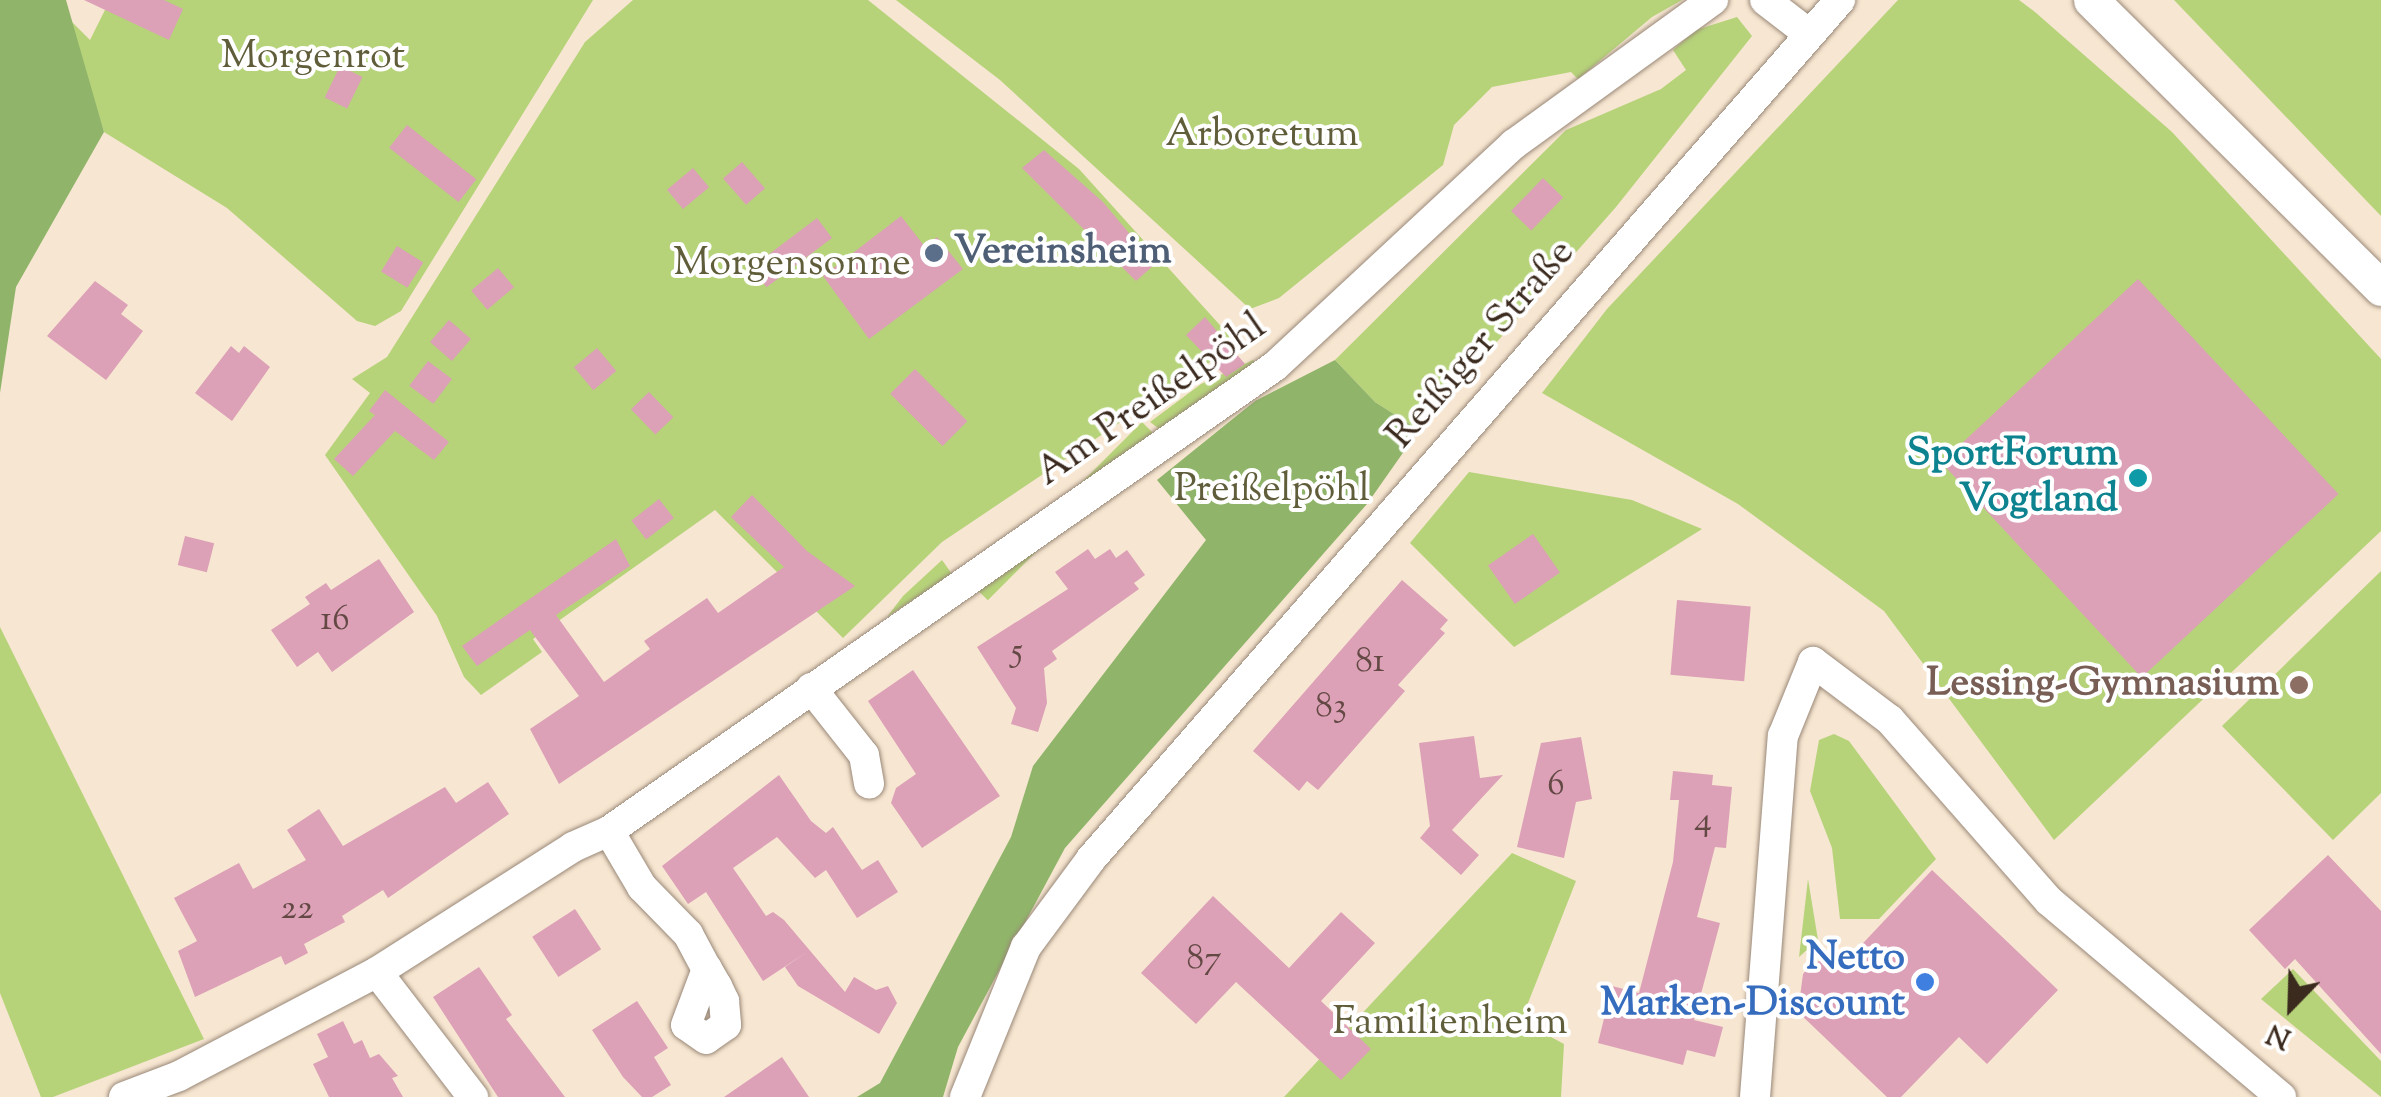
<!DOCTYPE html>
<html>
<head>
<meta charset="utf-8">
<style>
  body { margin:0 }
  #map { position:relative; width:2381px; height:1097px; overflow:hidden; background:#f7e6d1; font-family:"Sorts Mill Goudy",serif }
  div>[style] { position:absolute }
  .green>* { inset:0; background:#b6d37a; transform-origin:0 0 }
  .forest>* { inset:0; background:#90b56a }
  .building>* { inset:0; background:#dca0b7; transform-origin:0 0 }
  .roads { filter:drop-shadow(0 0 2px #998878) drop-shadow(0 0 2px #998878) }
  .minor>* { height:30px; margin:-15px; padding:0 15px; transform-origin:15px; border-radius:15px; background:#fff }
  .tertiary>* { height:35px; margin:-17.5px; padding:0 17.5px; transform-origin:17.5px; border-radius:17.5px; background:#fff }
  .dots>* { width:28px; height:28px; translate:-50% -50%; box-sizing:border-box; border:5px solid #fff; border-radius:50% }
  span { translate:-50% -50%; white-space:nowrap; text-align:center; line-height:1.15; -webkit-text-stroke:8px #fff; paint-order:stroke }
  .number-label { font-size:35px; color:#634844 }
  .number-label span { -webkit-text-stroke-width:0 }
  .park-label { font-size:40px; color:#605d3a }
  .service-label { font-size:40px; color:#4e5e75; font-weight:700 }
  .left { translate:0 -50%; text-align:left }
  .street-label { font-size:40px; color:#3b2a1e }
  .culture-label { font-size:40px; color:#0d838f; font-weight:700 }
  .right { translate:-100% -50%; text-align:right }
  .education-label { font-size:40px; color:#785e54; font-weight:700 }
  .shop-label { font-size:40px; color:#366cbe; font-weight:700 }
  .north { position:absolute; left:2241px; top:957px; width:100px; height:100px; -webkit-text-stroke:8px #fff; paint-order:stroke; rotate:203deg; font-size:28px; font-weight:700; line-height:40px; text-align:center; color:#3b2a1e }
  .north::after { content:''; display:block; margin:auto; width:35px; height:45px; background:#3b2a1e; clip-path:polygon(50% 0,100% 100%,50% 72%,0 100%) }
</style>
</head>
<body>
<div id="map">
  <div class="green">
    <div style="clip-path:polygon(110px 0,593px 0,401px 311px,375px 326px,357px 321px,227px 208px,104px 132px,66px 16px,90px 40px)"></div>
    <div style="clip-path:polygon(633px 0,868px 0,1079px 169px,1237px 344px,942px 542px,843px 638px,715px 510px,533px 639px,542px 652px,481px 695px,464px 677px,437px 616px,325px 455px,370px 393px,352px 379px,387px 357px,585px 42px)"></div>
    <div style="clip-path:polygon(896px 0,1682px 0,1652px 17px,1578px 79px,1571px 72px,1492px 87px,1454px 125px,1443px 165px,1279px 298px,1250px 309px,1000px 80px)"></div>
    <div style="clip-path:polygon(1898px 0,2019px 0,2035px 12px,2172px 132px,2381px 359px,2381px 531px,2054px 840px,1884px 611px,1738px 504px,1542px 393px,1607px 309px)"></div>
    <div style="clip-path:polygon(2174px 0,2381px 0,2381px 216px)"></div>
    <div style="clip-path:polygon(1737px 17px,1752px 36px,1616px 207px,1419px 430px,1375px 402px,1335px 360px,1566px 130px,1661px 89px,1686px 70px,1673px 50px,1696px 30px)"></div>
    <div style="clip-path:polygon(1253px 360px,1256px 365px,1162px 431px,1150px 422px,1201px 384px)"></div>
    <div style="left:1142px;top:422px;width:17px;height:235px;rotate:45deg"></div>
    <div style="clip-path:polygon(1469px 472px,1632px 500px,1702px 529px,1514px 647px,1410px 543px)"></div>
    <div style="clip-path:polygon(942px 560px,952px 574px,887px 617px,903px 596px)"></div>
    <div style="clip-path:polygon(2381px 571px,2381px 793px,2333px 840px,2222px 726px)"></div>
    <div style="clip-path:polygon(0 627px,204px 1039px,53px 1097px,41px 1097px,0 993px)"></div>
    <div style="clip-path:polygon(1834px 734px,1849px 741px,1936px 859px,1879px 919px,1840px 919px,1832px 848px,1810px 791px,1819px 740px)"></div>
    <div style="clip-path:polygon(1512px 853px,1576px 881px,1521px 1021px,1564px 1044px,1561px 1097px,1284px 1097px)"></div>
    <div style="clip-path:polygon(1808px 879px,1818px 940px,1799px 957px)"></div>
    <div style="clip-path:polygon(2293px 969px,2381px 1061px,2381px 1097px,2261px 999px)"></div>
  </div>
  <div class="forest">
    <div style="clip-path:polygon(0 0,66px 0,104px 132px,16px 287px,0 393px)"></div>
    <div style="clip-path:polygon(1335px 360px,1375px 402px,1419px 430px,1367px 504px,1065px 848px,958px 1047px,943px 1097px,857px 1097px,880px 1083px,1011px 837px,1033px 766px,1206px 540px,1157px 480px,1255px 401px)"></div>
  </div>
  <div class="building">
    <div style="clip-path:polygon(84px 0,164px 0,183px 9px,169px 40px)"></div>
    <div style="left:340px;top:66px;width:25px;height:35px;rotate:26deg"></div>
    <div style="left:407px;top:125px;width:88px;height:29px;rotate:38deg"></div>
    <div style="clip-path:polygon(1044px 150px,1103px 202px,1155px 264px,1136px 281px,1022px 168px)"></div>
    <div style="left:742px;top:162px;width:35px;height:25px;rotate:49deg"></div>
    <div style="left:693px;top:168px;width:25px;height:34px;rotate:50deg"></div>
    <div style="left:1543px;top:178px;width:28px;height:46px;rotate:44deg"></div>
    <div style="clip-path:polygon(901px 216px,925px 247px,937px 237px,963px 269px,869px 339px,823px 276px)"></div>
    <div style="left:817px;top:218px;width:25px;height:82px;rotate:53deg"></div>
    <div style="left:397px;top:246px;width:31px;height:30px;rotate:32deg"></div>
    <div style="left:498px;top:268px;width:25px;height:35px;rotate:50deg"></div>
    <div style="left:2138px;top:279px;width:294px;height:269px;rotate:47deg"></div>
    <div style="clip-path:polygon(95px 281px,128px 305px,121px 314px,143px 331px,106px 380px,47px 336px)"></div>
    <div style="clip-path:polygon(1205px 317px,1245px 364px,1226px 377px,1186px 335px)"></div>
    <div style="left:449px;top:320px;width:29px;height:29px;rotate:41deg"></div>
    <div style="clip-path:polygon(231px 346px,239px 353px,244px 346px,270px 367px,232px 421px,195px 393px)"></div>
    <div style="left:597px;top:348px;width:30px;height:30px;rotate:50deg"></div>
    <div style="left:428px;top:361px;width:30px;height:31px;rotate:37deg"></div>
    <div style="left:915px;top:369px;width:74px;height:35px;rotate:45deg"></div>
    <div style="clip-path:polygon(385px 390px,449px 442px,434px 460px,395px 431px,353px 476px,334px 459px,375px 415px,369px 411px)"></div>
    <div style="left:649px;top:392px;width:35px;height:25px;rotate:46deg"></div>
    <div style="clip-path:polygon(752px 495px,807px 551px,855px 586px,559px 784px,530px 729px,579px 696px,530px 630px,477px 666px,462px 646px,616px 539px,630px 566px,556px 615px,604px 682px,650px 649px,644px 641px,707px 598px,718px 613px,784px 567px,731px 517px)"></div>
    <div style="left:659px;top:499px;width:24px;height:35px;rotate:52deg"></div>
    <div style="left:1533px;top:534px;width:47px;height:55px;rotate:55deg"></div>
    <div style="left:185px;top:536px;width:30px;height:30px;rotate:14deg"></div>
    <div style="clip-path:polygon(1088px 549px,1095px 559px,1110px 549px,1116px 558px,1127px 550px,1145px 575px,1134px 583px,1139px 589px,1052px 651px,1057px 659px,1044px 668px,1047px 703px,1038px 732px,1011px 724px,1016px 708px,977px 647px,1068px 589px,1055px 572px)"></div>
    <div style="clip-path:polygon(379px 559px,414px 612px,332px 672px,318px 652px,297px 667px,271px 630px,310px 604px,305px 597px,326px 583px,331px 590px)"></div>
    <div style="clip-path:polygon(1402px 580px,1448px 620px,1440px 629px,1445px 633px,1398px 685px,1405px 691px,1318px 790px,1307px 781px,1299px 791px,1253px 751px)"></div>
    <div style="left:1677px;top:600px;width:74px;height:75px;rotate:5deg"></div>
    <div style="clip-path:polygon(913px 670px,1000px 796px,922px 848px,891px 803px,896px 788px,916px 774px,868px 701px)"></div>
    <div style="clip-path:polygon(1474px 736px,1480px 778px,1503px 775px,1452px 830px,1479px 855px,1461px 875px,1420px 838px,1430px 826px,1419px 743px)"></div>
    <div style="clip-path:polygon(1581px 737px,1592px 799px,1576px 802px,1564px 858px,1517px 847px,1541px 743px)"></div>
    <div style="clip-path:polygon(1673px 771px,1713px 775px,1712px 785px,1732px 787px,1726px 848px,1715px 847px,1697px 917px,1720px 923px,1694px 1020px,1723px 1027px,1715px 1057px,1687px 1050px,1683px 1065px,1598px 1043px,1612px 986px,1639px 993px,1673px 862px,1679px 800px,1670px 800px)"></div>
    <div style="clip-path:polygon(779px 775px,811px 821px,826px 833px,833px 827px,862px 870px,878px 860px,898px 892px,857px 918px,826px 870px,815px 878px,777px 837px,733px 868px,766px 916px,773px 912px,784px 920px,845px 992px,854px 977px,876px 990px,888px 986px,897px 1003px,879px 1034px,798px 986px,785px 967px,807px 952px,763px 981px,706px 892px,688px 904px,662px 866px)"></div>
    <div style="clip-path:polygon(488px 782px,509px 814px,388px 898px,383px 890px,342px 916px,345px 922px,304px 944px,308px 953px,285px 965px,281px 956px,195px 997px,178px 951px,197px 941px,174px 898px,239px 863px,253px 889px,306px 860px,287px 830px,319px 809px,343px 846px,445px 787px,456px 803px)"></div>
    <div style="clip-path:polygon(2328px 855px,2381px 911px,2381px 1054px,2295px 959px,2285px 969px,2249px 930px)"></div>
    <div style="clip-path:polygon(1932px 870px,2058px 990px,1987px 1064px,1959px 1037px,1901px 1097px,1887px 1097px,1798px 1012px,1803px 974px,1814px 962px,1850px 957px)"></div>
    <div style="clip-path:polygon(1213px 896px,1289px 968px,1341px 912px,1375px 943px,1321px 1001px,1371px 1049px,1341px 1080px,1236px 982px,1196px 1024px,1141px 973px)"></div>
    <div style="left:575px;top:909px;width:48px;height:51px;rotate:57deg"></div>
    <div style="clip-path:polygon(479px 967px,512px 1015px,506px 1019px,565px 1097px,498px 1097px,433px 997px)"></div>
    <div style="clip-path:polygon(637px 1001px,668px 1048px,654px 1057px,671px 1085px,652px 1097px,642px 1097px,623px 1077px,592px 1030px)"></div>
    <div style="clip-path:polygon(343px 1021px,354px 1044px,362px 1040px,370px 1058px,379px 1054px,398px 1076px,392px 1078px,403px 1097px,329px 1097px,313px 1064px,328px 1057px,317px 1034px)"></div>
    <div style="clip-path:polygon(782px 1057px,809px 1097px,724px 1097px)"></div>
  </div>
  <div class="roads">
    <div class="minor">
      <div style="left:1765px;top:0;width:56px;rotate:37.7deg"></div>
      <div style="left:811px;top:688px;width:85px;rotate:51.7deg"></div>
      <div style="left:864px;top:755px;width:29px;rotate:80deg"></div>
      <div style="left:609px;top:831px;width:65px;rotate:59.5deg"></div>
      <div style="left:642px;top:887px;width:66px;rotate:45.6deg"></div>
      <div style="left:688px;top:934px;width:40px;rotate:62deg"></div>
      <div style="left:707px;top:969px;width:20px;rotate:60deg"></div>
      <div style="left:717px;top:986px;width:17px;rotate:65deg"></div>
      <div style="left:724px;top:1001px;width:24px;rotate:85deg"></div>
      <div style="left:726px;top:1025px;width:24px;rotate:145deg"></div>
      <div style="left:706px;top:1039px;width:24px;rotate:-145deg"></div>
      <div style="left:686px;top:1025px;width:60px;rotate:-69.4deg"></div>
      <div style="left:377px;top:972px;width:158px;rotate:52.5deg"></div>
      <div style="left:124px;top:1097px;width:59px;rotate:-20.9deg"></div>
      <div style="left:179px;top:1076px;width:224px;rotate:-27.7deg"></div>
      <div style="left:377px;top:972px;width:232px;rotate:-32.5deg"></div>
      <div style="left:573px;top:847px;width:39px;rotate:-24deg"></div>
      <div style="left:609px;top:831px;width:812px;rotate:-34.92deg"></div>
      <div style="left:1275px;top:366px;width:326px;rotate:-42.9deg"></div>
      <div style="left:1514px;top:144px;width:246px;rotate:-35.9deg"></div>
      <div style="left:965px;top:1097px;width:162px;rotate:-67.9deg"></div>
      <div style="left:1026px;top:947px;width:109px;rotate:-53.5deg"></div>
      <div style="left:1091px;top:859px;width:1140px;rotate:-48.91deg"></div>
      <div style="left:1755px;top:1097px;width:362px;rotate:-85.6deg"></div>
      <div style="left:1783px;top:736px;width:80px;rotate:-67.9deg"></div>
      <div style="left:1813px;top:662px;width:96px;rotate:37deg"></div>
      <div style="left:1890px;top:720px;width:241px;rotate:48.7deg"></div>
      <div style="left:2049px;top:901px;width:304px;rotate:40.2deg"></div>
    </div>
    <div class="tertiary">
      <div style="left:2091px;top:0;width:409px;rotate:44.8deg"></div>
    </div>
  </div>
  <div class="dots">
    <div style="left:934px;top:253px;background:#5c6f8a"></div>
    <div style="left:2138px;top:478px;background:#0f9aa8"></div>
    <div style="left:2299px;top:685px;background:#8d6e63"></div>
    <div style="left:1925px;top:982px;background:#3f7fe0"></div>
  </div>
  <div class="number-label">
    <span style="left:335px;top:621px">16</span>
    <span style="left:1017px;top:653px">5</span>
    <span style="left:1370px;top:663px">81</span>
    <span style="left:1331px;top:708px">83</span>
    <span style="left:1556px;top:786px">6</span>
    <span style="left:1703px;top:822px">4</span>
    <span style="left:297px;top:910px">22</span>
    <span style="left:1204px;top:960px">87</span>
  </div>
  <div class="park-label">
    <span style="left:313px;top:58px">Morgenrot</span>
    <span style="left:1262px;top:136px">Arboretum</span>
    <span style="left:792px;top:265px">Morgensonne</span>
    <span style="left:1272px;top:491px">Preißelpöhl</span>
    <span style="left:1450px;top:1024px">Familienheim</span>
  </div>
  <div class="service-label">
    <span class="left" style="left:954px;top:253px">Vereinsheim</span>
  </div>
  <div class="street-label">
    <span style="left:1482px;top:345px;rotate:-49deg">Reißiger Straße</span>
    <span style="left:1152px;top:401px;rotate:-35deg">Am Preißelpöhl</span>
  </div>
  <div class="culture-label">
    <span class="right" style="left:2118px;top:478px">SportForum<br>Vogtland</span>
  </div>
  <div class="education-label">
    <span class="right" style="left:2279px;top:685px">Lessing-Gymnasium</span>
  </div>
  <div class="shop-label">
    <span class="right" style="left:1905px;top:982px">Netto<br>Marken-Discount</span>
  </div>
  <div class="north">N</div>
</div>
</body>
</html>
